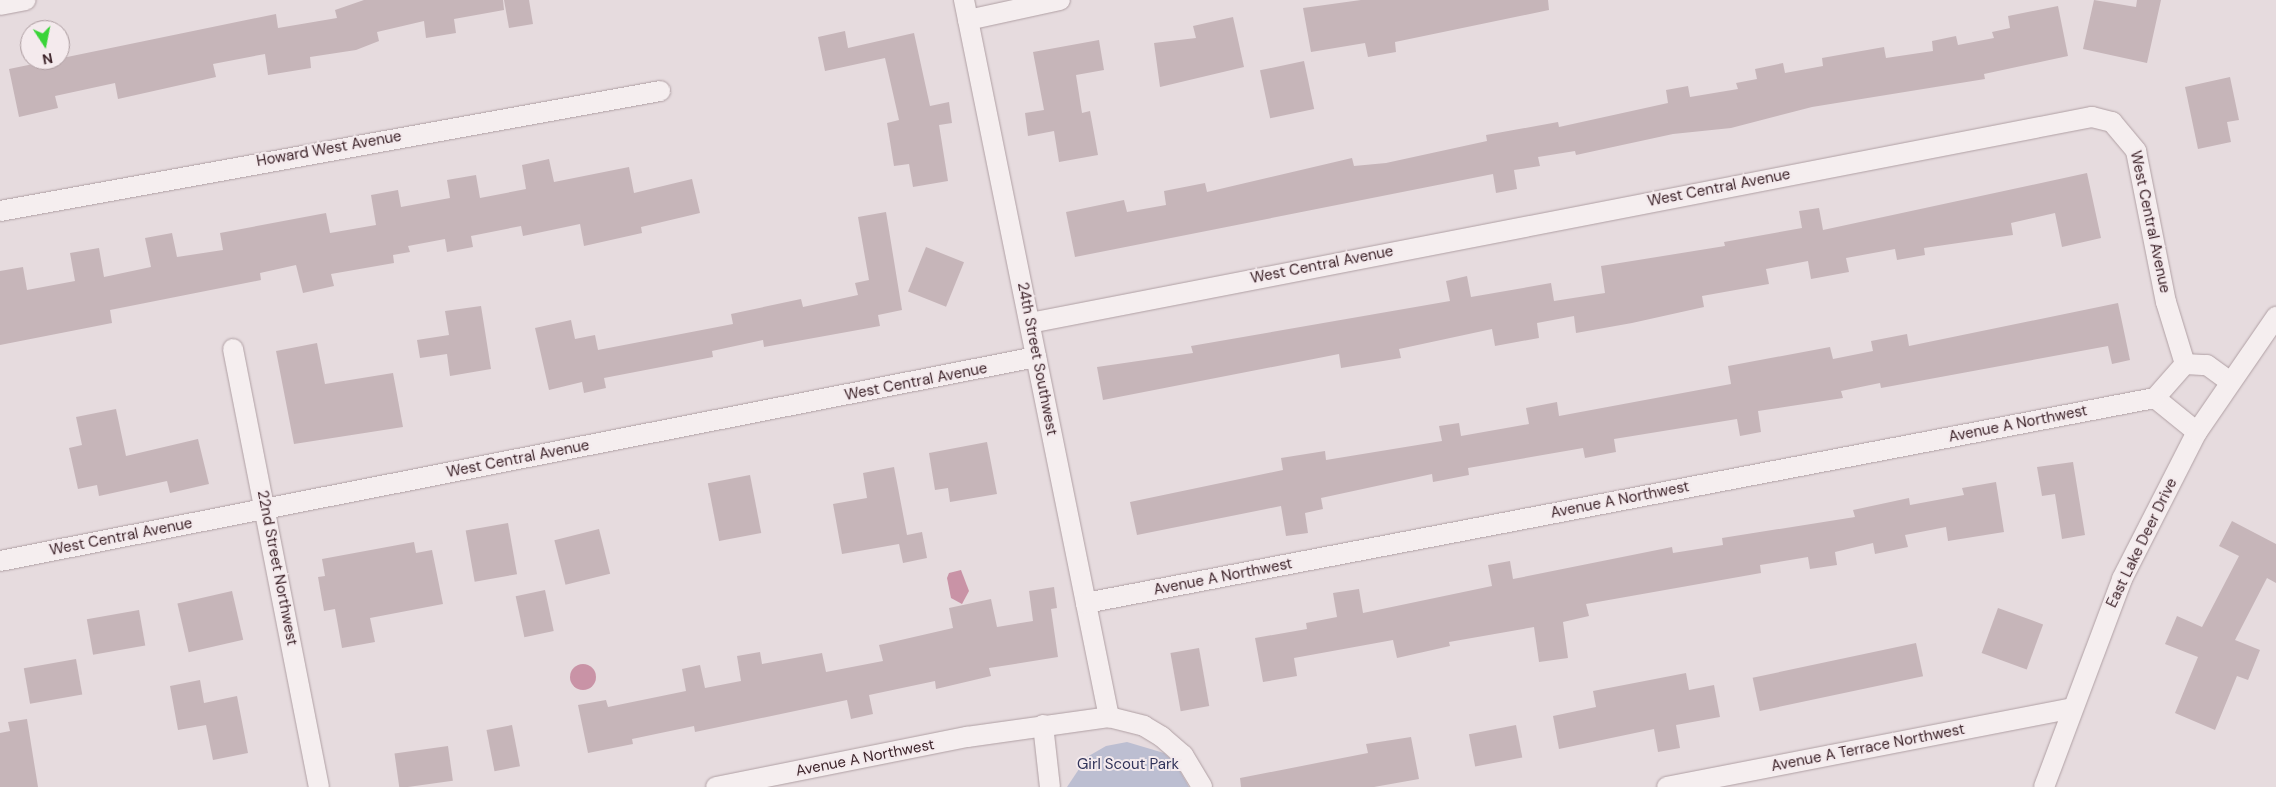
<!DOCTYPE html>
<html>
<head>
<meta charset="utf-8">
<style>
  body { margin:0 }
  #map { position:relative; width:2276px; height:787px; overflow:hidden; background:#e6dbde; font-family:"DM Sans",sans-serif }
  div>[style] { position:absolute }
  .green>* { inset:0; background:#bcbed1 }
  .water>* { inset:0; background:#c993a6 }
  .round { border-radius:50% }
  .building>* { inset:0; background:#c6b5b9; transform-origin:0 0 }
  .roads { filter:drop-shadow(0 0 1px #b0a0a4) drop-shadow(0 0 1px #b0a0a4) }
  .street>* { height:20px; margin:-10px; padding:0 10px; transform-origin:10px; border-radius:10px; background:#f5eeef }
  span { translate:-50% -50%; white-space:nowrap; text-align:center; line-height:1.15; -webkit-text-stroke:4px #f4eaed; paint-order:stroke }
  .street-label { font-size:15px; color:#3d242a }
  .park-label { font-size:15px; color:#313359 }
  .north { position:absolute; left:20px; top:20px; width:50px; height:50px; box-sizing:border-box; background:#f4eaed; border:1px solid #ab9b9f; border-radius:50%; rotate:169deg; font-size:14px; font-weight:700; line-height:20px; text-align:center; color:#3d242a }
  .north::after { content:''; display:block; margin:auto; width:18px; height:22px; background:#39d438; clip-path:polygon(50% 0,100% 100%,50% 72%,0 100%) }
</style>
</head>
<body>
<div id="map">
  <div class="green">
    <div style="clip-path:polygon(1127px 742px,1164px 753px,1176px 764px,1189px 787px,1067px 787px,1087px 757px,1106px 746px)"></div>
  </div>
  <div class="water">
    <div style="clip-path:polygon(961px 570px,969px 591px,962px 604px,951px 598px,947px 578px,949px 573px)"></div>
    <div class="round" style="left:570px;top:664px;width:26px;height:26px"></div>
  </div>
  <div class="building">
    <div style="clip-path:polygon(364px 0,503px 0,504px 10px,454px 19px,456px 33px,426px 38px,424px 21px,377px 32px,379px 41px,356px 50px,310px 57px,311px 68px,268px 75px,265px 54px,213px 64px,216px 77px,118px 99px,115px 83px,55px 96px,58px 108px,19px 117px,9px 69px,276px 14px,278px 28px,337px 18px,335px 10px)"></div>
    <div style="clip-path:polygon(504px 0,529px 0,533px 24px,509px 28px)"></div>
    <div style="clip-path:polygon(1361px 0,1548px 0,1549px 10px,1395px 42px,1396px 52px,1368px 57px,1365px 43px,1311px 52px,1303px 8px)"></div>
    <div style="clip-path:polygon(2094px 0,2136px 7px,2137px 0,2161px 0,2147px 63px,2083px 49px)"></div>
    <div style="clip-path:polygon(2058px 6px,2068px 56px,1984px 74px,1985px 79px,1812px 107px,1731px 128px,1673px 134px,1576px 155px,1575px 151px,1538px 157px,1540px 166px,1514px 170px,1517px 189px,1496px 193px,1493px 174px,1075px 257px,1066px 212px,1124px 200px,1127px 212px,1166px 205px,1164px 191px,1205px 183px,1207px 192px,1352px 158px,1354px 166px,1386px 163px,1487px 141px,1486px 135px,1558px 122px,1559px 127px,1668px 103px,1666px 90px,1688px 86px,1690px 97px,1738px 89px,1736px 83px,1757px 79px,1755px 69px,1783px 63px,1785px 73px,1823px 66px,1822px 58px,1884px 47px,1886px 58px,1933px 51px,1932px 41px,1956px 36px,1958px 45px,1994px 38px,1992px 32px,2010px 28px,2008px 16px)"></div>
    <div style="clip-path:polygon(1233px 17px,1244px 67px,1160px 87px,1154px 43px,1196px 38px,1193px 26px)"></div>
    <div style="clip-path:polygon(845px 31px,848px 48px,914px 33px,930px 106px,949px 102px,952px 123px,939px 125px,948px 181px,913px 187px,909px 164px,894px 166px,887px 123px,899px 120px,885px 58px,825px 71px,818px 37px)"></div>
    <div style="clip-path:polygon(1099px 40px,1104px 70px,1076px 75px,1082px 113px,1090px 111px,1098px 155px,1059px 162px,1054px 131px,1028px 136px,1025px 113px,1044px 110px,1033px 52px)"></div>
    <div style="left:1304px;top:61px;width:49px;height:45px;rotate:78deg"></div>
    <div style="clip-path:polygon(2230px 77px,2239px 120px,2227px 122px,2231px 142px,2198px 149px,2185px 87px)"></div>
    <div style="clip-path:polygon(549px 159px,554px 182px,629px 167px,634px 193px,692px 179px,700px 213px,641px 227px,642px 233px,584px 246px,580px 224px,523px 236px,521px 226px,471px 236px,473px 247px,447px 252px,445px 239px,408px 246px,410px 252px,393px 255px,394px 263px,331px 274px,334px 286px,303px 293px,296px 265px,260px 273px,261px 280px,110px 310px,112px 323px,0 345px,0 271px,23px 267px,27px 290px,75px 281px,70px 253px,99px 248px,104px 277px,151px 267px,145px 238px,172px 233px,177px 257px,223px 250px,220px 233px,326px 213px,330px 233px,376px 225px,371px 195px,398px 190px,401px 207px,450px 198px,447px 180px,476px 175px,480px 198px,526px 189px,522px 165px)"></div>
    <div style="clip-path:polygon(2087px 173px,2101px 238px,2062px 247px,2055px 213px,2011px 223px,2013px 235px,1924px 248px,1925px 255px,1897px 260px,1895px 249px,1846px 258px,1849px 272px,1811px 279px,1808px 261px,1766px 269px,1769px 284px,1702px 296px,1704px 307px,1632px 323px,1576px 333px,1574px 316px,1537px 323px,1539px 338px,1495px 346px,1492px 329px,1399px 349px,1401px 358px,1341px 368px,1339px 354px,1103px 400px,1097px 367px,1193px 353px,1191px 346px,1450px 301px,1446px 281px,1467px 276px,1471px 297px,1551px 283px,1554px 301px,1605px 293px,1601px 266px,1725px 246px,1724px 242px,1802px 228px,1799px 211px,1819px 208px,1823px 230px)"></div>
    <div style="clip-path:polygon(886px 212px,902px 310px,878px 315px,880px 326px,764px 347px,763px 340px,712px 351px,713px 357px,604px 378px,606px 388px,584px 393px,582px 382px,549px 390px,535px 328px,571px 320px,575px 339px,595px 335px,598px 350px,733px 324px,731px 314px,801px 299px,803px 307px,858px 295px,855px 283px,869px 280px,858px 217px)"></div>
    <div style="left:926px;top:247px;width:41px;height:48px;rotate:22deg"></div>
    <div style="clip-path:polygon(2118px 303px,2130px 360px,2112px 364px,2108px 346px,1881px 388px,1880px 383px,1841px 391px,1843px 398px,1758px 411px,1761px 432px,1740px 436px,1737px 419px,1614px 439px,1616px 452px,1585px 458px,1583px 448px,1468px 468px,1469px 475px,1433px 482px,1432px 474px,1321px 498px,1323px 509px,1305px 513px,1308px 533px,1286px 536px,1281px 506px,1137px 535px,1130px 502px,1283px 470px,1281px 458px,1325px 451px,1326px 460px,1442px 441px,1439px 426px,1459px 423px,1461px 436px,1529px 424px,1526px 408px,1557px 402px,1559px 416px,1731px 384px,1728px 366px,1830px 347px,1833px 359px,1873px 351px,1871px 341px,1907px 334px,1909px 346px)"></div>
    <div style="clip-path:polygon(481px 306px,491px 369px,450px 376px,447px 354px,420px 358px,417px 340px,449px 335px,445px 311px)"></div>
    <div style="clip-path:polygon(317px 343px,325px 384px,393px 373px,403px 427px,294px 444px,276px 351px)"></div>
    <div style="clip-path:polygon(116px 409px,126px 456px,198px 439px,209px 484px,170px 493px,167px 481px,99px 496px,97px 485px,78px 489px,69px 448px,82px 445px,76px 417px)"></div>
    <div style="clip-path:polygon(987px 442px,997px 494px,950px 502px,948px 488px,935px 490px,929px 453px)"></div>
    <div style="clip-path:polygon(2073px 462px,2085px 535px,2062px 539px,2055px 494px,2042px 496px,2037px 467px)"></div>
    <div style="clip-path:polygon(894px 467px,907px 535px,922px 532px,927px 558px,903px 563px,899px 544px,842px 554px,833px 504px,867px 498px,863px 473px)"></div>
    <div style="left:750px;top:475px;width:59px;height:43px;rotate:79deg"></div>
    <div style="clip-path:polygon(1996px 482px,2004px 532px,1948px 541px,1946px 527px,1905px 535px,1908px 547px,1875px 554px,1873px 543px,1835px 552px,1837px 565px,1810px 569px,1808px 557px,1760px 565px,1761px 573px,1586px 604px,1589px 616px,1563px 622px,1568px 658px,1539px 662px,1534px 627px,1449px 642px,1450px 646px,1397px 658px,1393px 640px,1294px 658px,1297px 676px,1263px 682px,1255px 638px,1307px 629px,1306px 623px,1337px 617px,1333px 593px,1359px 589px,1363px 613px,1492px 586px,1488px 565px,1510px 561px,1513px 579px,1672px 547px,1673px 553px,1723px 545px,1722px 538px,1855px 517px,1853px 510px,1909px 498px,1910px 505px,1964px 495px,1962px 488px)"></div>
    <div style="clip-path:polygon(2232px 521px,2276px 544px,2276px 583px,2267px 578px,2235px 640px,2260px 650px,2248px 680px,2237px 676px,2215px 730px,2175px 713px,2198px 657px,2165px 644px,2177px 616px,2202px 627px,2239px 556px,2219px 546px)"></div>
    <div style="left:508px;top:523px;width:52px;height:43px;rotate:80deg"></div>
    <div style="left:599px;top:529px;width:46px;height:46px;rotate:76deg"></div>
    <div style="clip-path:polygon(414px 542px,416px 553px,432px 550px,443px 604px,370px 618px,375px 642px,342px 648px,335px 609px,324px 611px,318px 577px,325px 576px,322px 559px)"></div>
    <div style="clip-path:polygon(1054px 587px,1057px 608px,1051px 609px,1058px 657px,989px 668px,991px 676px,936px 689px,935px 681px,869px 695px,873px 714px,851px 719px,847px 700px,695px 732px,694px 726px,632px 739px,633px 744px,588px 753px,578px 705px,606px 700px,608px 707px,686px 691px,682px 669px,700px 665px,705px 688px,741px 681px,737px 656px,760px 652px,762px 664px,822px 653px,826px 672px,883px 661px,879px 645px,953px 628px,949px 608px,991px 599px,997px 627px,1033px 621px,1029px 591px)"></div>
    <div style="left:545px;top:590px;width:42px;height:30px;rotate:78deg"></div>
    <div style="left:232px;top:591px;width:50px;height:56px;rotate:77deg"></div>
    <div style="left:1998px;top:608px;width:48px;height:48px;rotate:20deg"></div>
    <div style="left:139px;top:610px;width:36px;height:53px;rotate:80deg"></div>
    <div style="left:1916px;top:643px;width:34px;height:167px;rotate:78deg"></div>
    <div style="left:1199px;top:648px;width:59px;height:29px;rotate:80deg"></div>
    <div style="left:76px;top:659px;width:36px;height:53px;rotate:80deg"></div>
    <div style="clip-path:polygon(1686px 673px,1689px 690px,1714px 685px,1720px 717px,1676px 725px,1680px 748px,1658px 752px,1654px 729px,1559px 749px,1553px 716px,1596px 707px,1593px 691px)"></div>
    <div style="clip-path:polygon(200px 680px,204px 703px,237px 696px,248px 753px,213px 760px,206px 725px,178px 730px,170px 686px)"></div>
    <div style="clip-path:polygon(27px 719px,38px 787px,0 787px,0 733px,10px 731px,8px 722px)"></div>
    <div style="left:512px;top:725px;width:42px;height:26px;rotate:79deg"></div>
    <div style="left:1516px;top:725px;width:33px;height:48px;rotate:79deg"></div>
    <div style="clip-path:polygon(1411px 737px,1419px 779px,1374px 787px,1241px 787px,1240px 778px,1368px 753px,1366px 744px)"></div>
    <div style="left:448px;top:746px;width:35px;height:54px;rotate:82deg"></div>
  </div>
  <div class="roads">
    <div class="street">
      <div style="left:964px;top:0;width:732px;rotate:78.57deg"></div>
      <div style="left:0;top:5px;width:26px;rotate:-11deg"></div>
      <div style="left:968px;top:20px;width:94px;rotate:-12.3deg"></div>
      <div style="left:0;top:211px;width:671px;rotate:-10.3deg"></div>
      <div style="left:1030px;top:323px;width:1082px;rotate:-10.98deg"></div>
      <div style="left:2092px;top:117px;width:21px;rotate:14deg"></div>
      <div style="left:2112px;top:122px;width:38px;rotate:50deg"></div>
      <div style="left:2136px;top:151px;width:154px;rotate:78.8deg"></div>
      <div style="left:2166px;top:302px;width:65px;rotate:73deg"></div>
      <div style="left:233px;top:349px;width:446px;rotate:78.9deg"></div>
      <div style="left:2185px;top:364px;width:22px;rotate:3deg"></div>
      <div style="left:2207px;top:365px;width:27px;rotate:36deg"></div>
      <div style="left:2155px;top:398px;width:54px;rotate:39deg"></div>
      <div style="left:2155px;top:398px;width:45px;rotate:-48.6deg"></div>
      <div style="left:0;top:561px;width:1056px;rotate:-11.14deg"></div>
      <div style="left:1086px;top:603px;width:1088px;rotate:-10.86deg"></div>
      <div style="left:1043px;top:725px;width:62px;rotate:83.6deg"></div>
      <div style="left:716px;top:787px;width:256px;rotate:-11.3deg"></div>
      <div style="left:967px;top:737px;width:143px;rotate:-8deg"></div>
      <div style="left:1109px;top:717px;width:36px;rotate:14deg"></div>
      <div style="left:1144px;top:726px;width:21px;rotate:31deg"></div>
      <div style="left:1162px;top:737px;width:28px;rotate:41deg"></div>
      <div style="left:1183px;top:755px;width:37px;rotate:59deg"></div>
      <div style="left:1667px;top:787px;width:410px;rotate:-11deg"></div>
      <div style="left:2044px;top:787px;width:222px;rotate:-69.4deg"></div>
      <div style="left:2122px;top:579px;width:165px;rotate:-63deg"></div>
      <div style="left:2197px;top:432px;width:140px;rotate:-55.5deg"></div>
    </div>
  </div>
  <div class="street-label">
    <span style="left:329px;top:149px;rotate:-10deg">Howard West Avenue</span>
    <span style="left:1719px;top:188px;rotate:-11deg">West Central Avenue</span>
    <span style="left:2150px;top:222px;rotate:78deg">West Central Avenue</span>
    <span style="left:1322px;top:265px;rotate:-11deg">West Central Avenue</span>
    <span style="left:1037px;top:359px;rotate:79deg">24th Street Southwest</span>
    <span style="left:916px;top:382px;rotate:-11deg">West Central Avenue</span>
    <span style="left:2018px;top:424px;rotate:-11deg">Avenue A Northwest</span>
    <span style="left:518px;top:459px;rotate:-11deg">West Central Avenue</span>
    <span style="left:1620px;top:500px;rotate:-11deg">Avenue A Northwest</span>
    <span style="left:121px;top:537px;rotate:-11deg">West Central Avenue</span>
    <span style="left:2142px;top:543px;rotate:-64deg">East Lake Deer Drive</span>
    <span style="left:277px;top:568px;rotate:79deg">22nd Street Northwest</span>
    <span style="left:1223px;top:577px;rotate:-11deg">Avenue A Northwest</span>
    <span style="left:1868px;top:748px;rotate:-11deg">Avenue A Terrace Northwest</span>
    <span style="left:865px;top:758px;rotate:-11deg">Avenue A Northwest</span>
  </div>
  <div class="park-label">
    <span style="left:1128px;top:765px">Girl Scout Park</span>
  </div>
  <div class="north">N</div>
</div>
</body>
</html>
